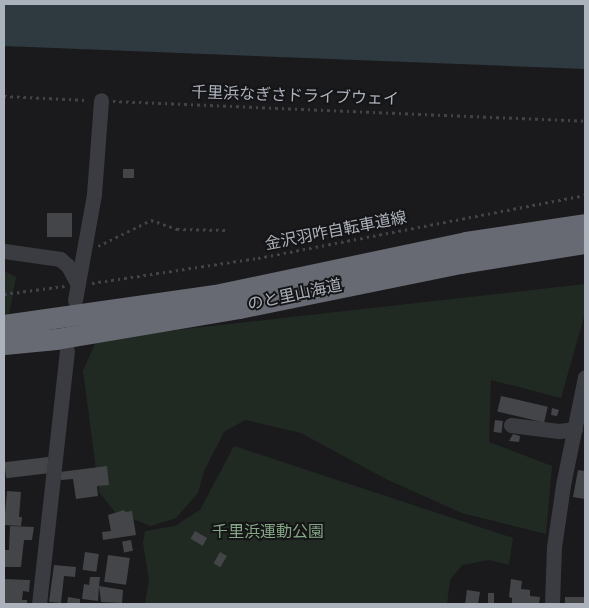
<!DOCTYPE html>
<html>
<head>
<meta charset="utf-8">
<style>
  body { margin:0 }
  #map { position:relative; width:589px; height:608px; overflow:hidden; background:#1a1a1c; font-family:"Sofia Sans Condensed","Noto Sans JP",sans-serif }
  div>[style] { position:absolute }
  .green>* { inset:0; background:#212a22 }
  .water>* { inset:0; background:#2f3a40 }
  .building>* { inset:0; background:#444549; transform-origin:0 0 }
  .path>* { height:2.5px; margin-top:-1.25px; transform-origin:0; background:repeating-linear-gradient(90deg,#414348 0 2.5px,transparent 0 6.5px) }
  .minor>* { height:15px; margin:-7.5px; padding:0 7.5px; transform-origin:7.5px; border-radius:7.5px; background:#3b3c41 }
  .highway>* { height:21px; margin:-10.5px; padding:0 10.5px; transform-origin:10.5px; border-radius:10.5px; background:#676a72 }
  span { translate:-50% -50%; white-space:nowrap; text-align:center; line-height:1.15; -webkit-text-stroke:4px #151517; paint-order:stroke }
  .street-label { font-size:16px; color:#acb2bb }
  .park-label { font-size:16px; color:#84a684 }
  .frame { position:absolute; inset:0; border:5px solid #acb2bb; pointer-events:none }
</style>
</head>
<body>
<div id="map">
  <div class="green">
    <div style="clip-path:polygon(4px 271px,16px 277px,4px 341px)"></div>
    <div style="clip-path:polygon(585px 284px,585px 313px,561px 398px,491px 380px,489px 442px,552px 466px,546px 534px,462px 513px,388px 480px,301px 433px,245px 420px,224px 432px,204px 471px,198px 493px,176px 518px,151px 526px,115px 512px,99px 492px,83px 371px,97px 339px)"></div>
    <div style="clip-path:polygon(234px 446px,513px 538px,509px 565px,489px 560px,462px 565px,450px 580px,447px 604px,145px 604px,149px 580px,143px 543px,145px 531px,175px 526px,200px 510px)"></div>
  </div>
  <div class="water">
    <div style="clip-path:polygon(4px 4px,585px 4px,585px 69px,4px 46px)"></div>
  </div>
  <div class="building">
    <div style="left:123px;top:169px;width:11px;height:9px"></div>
    <div style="left:47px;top:213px;width:25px;height:24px"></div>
    <div style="left:501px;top:396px;width:48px;height:16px;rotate:13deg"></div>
    <div style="clip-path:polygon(552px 408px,559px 410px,557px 416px,551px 415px)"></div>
    <div style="left:495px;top:420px;width:8px;height:12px;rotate:7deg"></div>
    <div style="clip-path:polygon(513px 434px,520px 436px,519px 442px,509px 441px)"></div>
    <div style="left:48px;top:457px;width:16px;height:44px;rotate:83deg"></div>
    <div style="clip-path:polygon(107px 466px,109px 485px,97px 486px,98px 496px,76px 499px,73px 479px,61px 480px,60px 472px)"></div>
    <div style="clip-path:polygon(578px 470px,585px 471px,585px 499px,573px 497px)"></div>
    <div style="clip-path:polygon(7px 491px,21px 492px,19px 517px,22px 517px,21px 526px,4px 525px)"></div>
    <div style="clip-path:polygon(124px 510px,125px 512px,132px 511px,136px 535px,103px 540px,102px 532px,111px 531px,108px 515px)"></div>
    <div style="clip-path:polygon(10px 526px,34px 527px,32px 540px,24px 540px,21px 567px,4px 567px,4px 550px,9px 550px)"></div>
    <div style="left:195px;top:531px;width:14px;height:9px;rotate:30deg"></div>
    <div style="left:131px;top:540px;width:11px;height:9px;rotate:80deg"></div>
    <div style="left:85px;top:552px;width:14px;height:18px;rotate:8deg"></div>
    <div style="left:220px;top:552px;width:8px;height:13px;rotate:30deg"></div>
    <div style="left:108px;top:555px;width:22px;height:27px;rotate:8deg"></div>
    <div style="clip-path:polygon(54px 565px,76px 567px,75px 577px,64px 576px,61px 603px,49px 602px)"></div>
    <div style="clip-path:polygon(90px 577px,100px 577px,99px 586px,123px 590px,122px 603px,101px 602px,99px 586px,98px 601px,82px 599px,84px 584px,89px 585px)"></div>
    <div style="clip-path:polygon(4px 579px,30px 580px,29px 592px,23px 591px,22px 600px,27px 600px,27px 604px,4px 604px)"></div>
    <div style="clip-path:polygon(511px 579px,522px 581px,521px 589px,530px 590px,530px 596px,540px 597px,539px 604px,512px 604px,512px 598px,509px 597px)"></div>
    <div style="clip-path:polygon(467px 590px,480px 592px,478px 604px,465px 604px)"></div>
    <div style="left:488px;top:593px;width:6px;height:11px"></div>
    <div style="clip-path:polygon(68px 597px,80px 599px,80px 604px,67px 604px)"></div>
    <div style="left:565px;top:597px;width:20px;height:7px"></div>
  </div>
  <div class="path">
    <div style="left:4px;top:96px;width:83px;rotate:2.8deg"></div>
    <div style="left:113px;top:101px;width:472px;rotate:2.4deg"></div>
    <div style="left:98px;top:246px;width:59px;rotate:-26.1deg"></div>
    <div style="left:151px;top:220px;width:28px;rotate:19deg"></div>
    <div style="left:177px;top:229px;width:52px;rotate:1.1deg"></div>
    <div style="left:92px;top:283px;width:168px;rotate:-8.6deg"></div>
    <div style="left:258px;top:258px;width:333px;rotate:-10.9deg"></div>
    <div style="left:4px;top:294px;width:61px;rotate:-7.6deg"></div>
  </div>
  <div class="minor">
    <div style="left:4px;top:251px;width:57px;rotate:8.1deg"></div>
    <div style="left:60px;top:259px;width:11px;rotate:41deg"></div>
    <div style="left:68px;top:266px;width:21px;rotate:62deg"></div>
    <div style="left:75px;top:300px;width:108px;rotate:-79.8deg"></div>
    <div style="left:94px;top:194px;width:94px;rotate:-85.7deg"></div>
    <div style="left:511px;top:425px;width:48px;rotate:7.1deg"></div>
    <div style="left:559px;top:431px;width:16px;rotate:-7deg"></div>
    <div style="left:39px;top:604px;width:255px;rotate:-83.7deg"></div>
    <div style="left:552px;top:604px;width:57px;rotate:-88deg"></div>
    <div style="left:554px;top:547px;width:63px;rotate:-81.7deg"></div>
    <div style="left:563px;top:485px;width:110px;rotate:-78.5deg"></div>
  </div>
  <div class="highway">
    <div style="left:4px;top:325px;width:213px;rotate:-8.1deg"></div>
    <div style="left:215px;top:295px;width:257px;rotate:-11.9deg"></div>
    <div style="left:466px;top:242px;width:120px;rotate:-8.6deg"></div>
    <div style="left:4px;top:344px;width:52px;rotate:-5.5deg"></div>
    <div style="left:56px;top:339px;width:186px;rotate:-9.6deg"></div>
    <div style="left:239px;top:308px;width:227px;rotate:-11.5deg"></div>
    <div style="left:461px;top:263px;width:126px;rotate:-9.2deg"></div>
  </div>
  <div class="street-label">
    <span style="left:295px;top:97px;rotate:2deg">千里浜なぎさドライブウェイ</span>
    <span style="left:336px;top:232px;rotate:-11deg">金沢羽咋自転車道線</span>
    <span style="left:295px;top:296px;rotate:-12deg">のと里山海道</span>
  </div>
  <div class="park-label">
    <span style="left:268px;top:533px">千里浜運動公園</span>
  </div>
  <div class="frame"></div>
</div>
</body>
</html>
